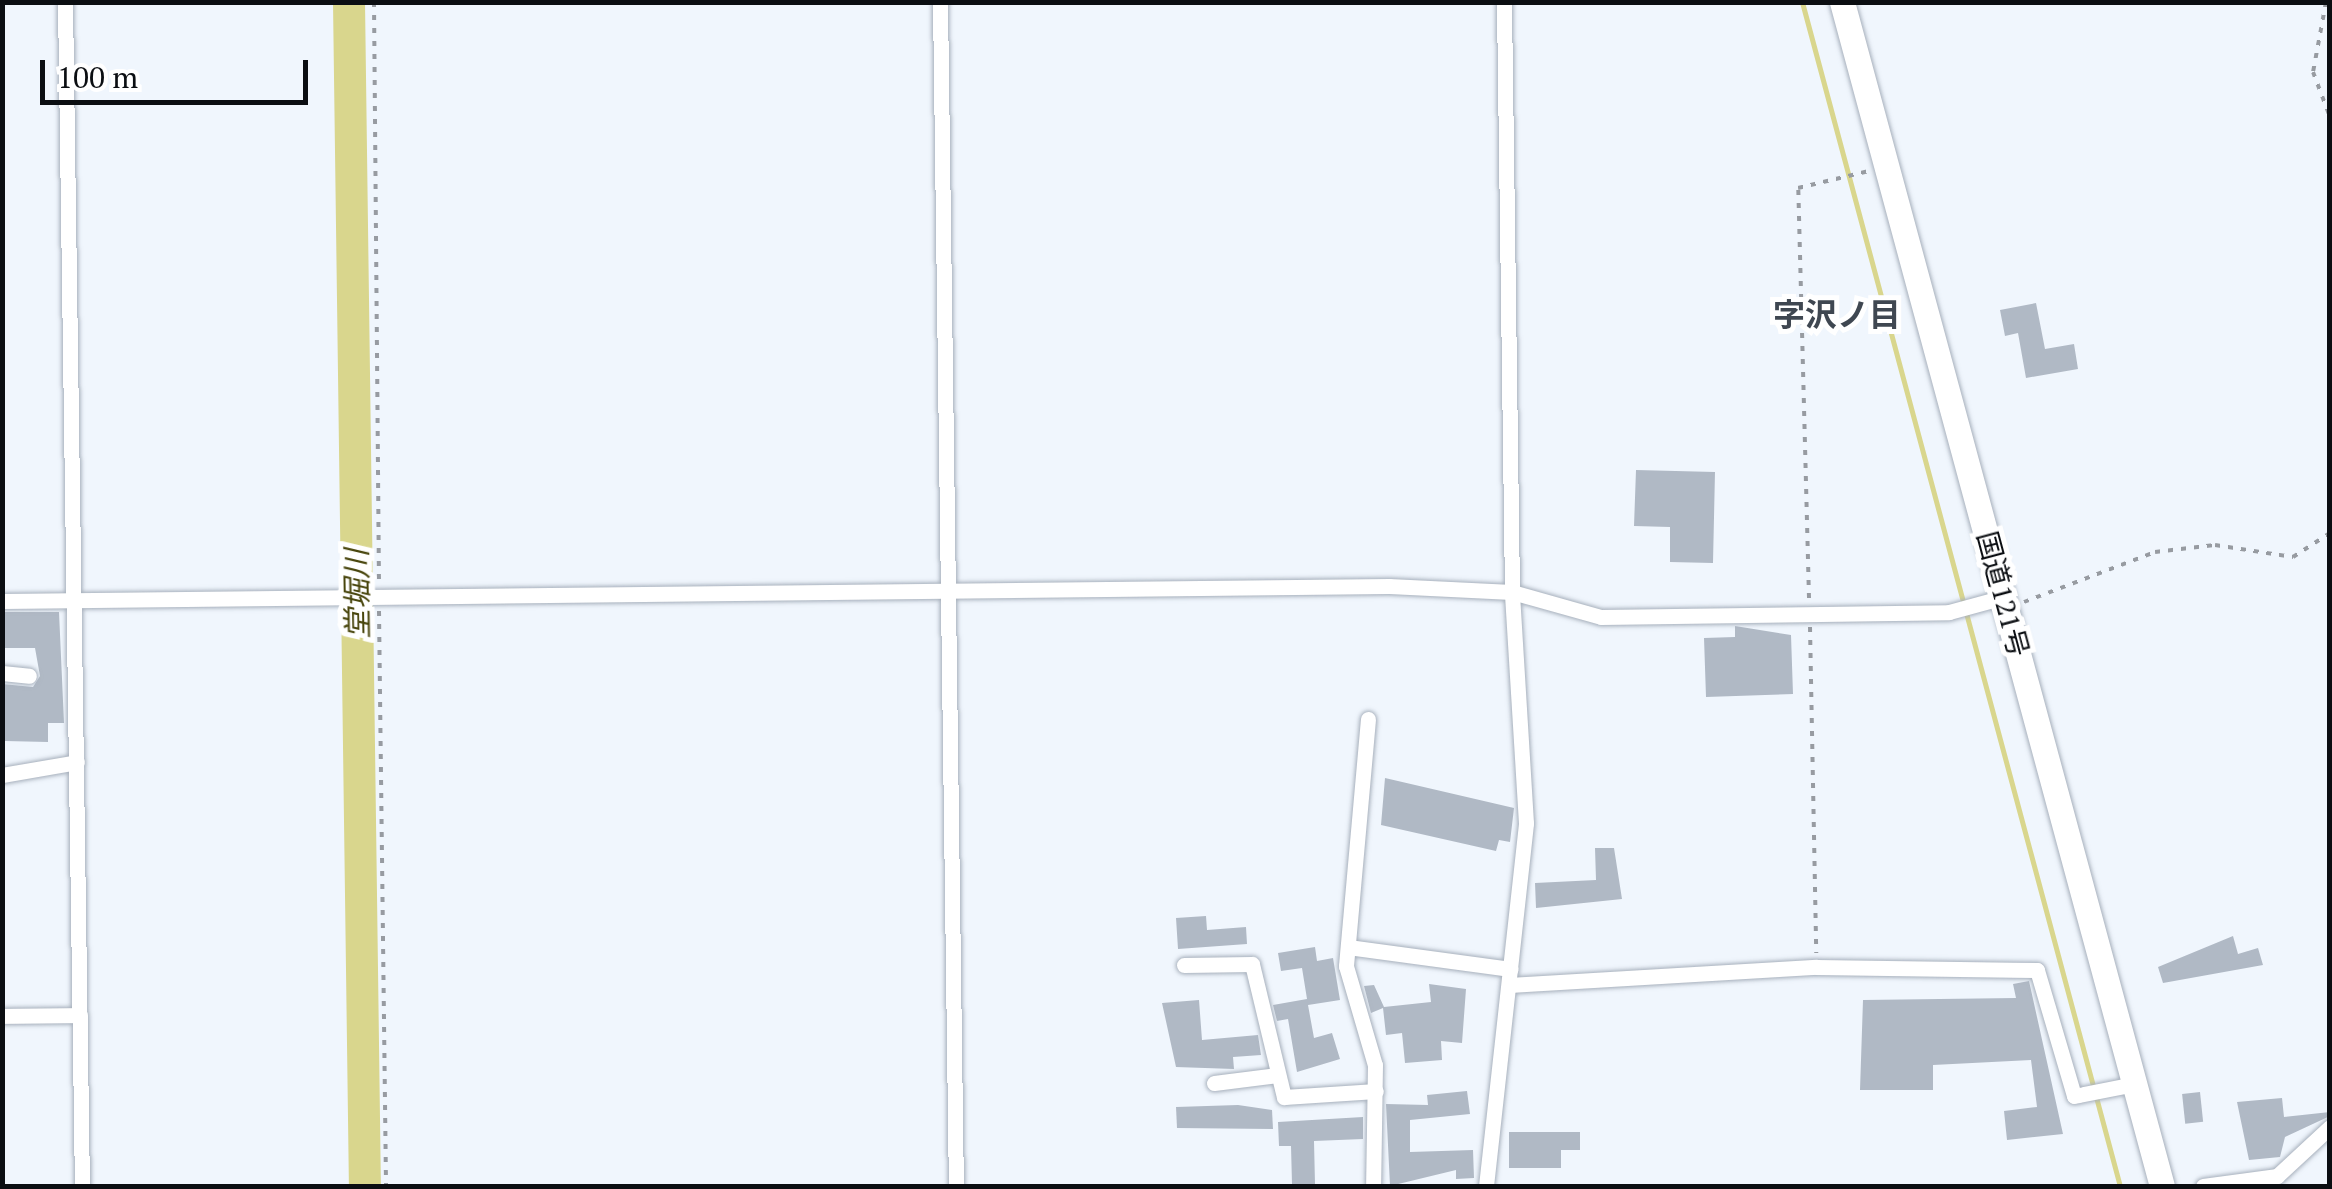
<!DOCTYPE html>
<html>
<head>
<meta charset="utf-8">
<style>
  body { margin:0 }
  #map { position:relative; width:2332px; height:1189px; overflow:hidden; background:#f0f6fd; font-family:"PT Serif","Noto Sans JP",serif }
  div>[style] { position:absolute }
  .stream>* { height:5px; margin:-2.5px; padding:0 2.5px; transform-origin:2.5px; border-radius:2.5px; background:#d9d68d }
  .river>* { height:32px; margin:-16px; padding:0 16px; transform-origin:16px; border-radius:16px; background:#d9d68d }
  .building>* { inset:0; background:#b0b9c5; transform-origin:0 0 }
  .path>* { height:4px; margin-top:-2px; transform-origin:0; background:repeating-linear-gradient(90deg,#979ba1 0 5px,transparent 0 13px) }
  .roads { filter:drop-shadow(0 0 2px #a7b0bc) drop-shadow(0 0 2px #a7b0bc) }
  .minor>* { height:15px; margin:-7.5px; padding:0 7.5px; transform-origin:7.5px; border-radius:7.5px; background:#fff }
  .trunk>* { height:25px; margin:-12.5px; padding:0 12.5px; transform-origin:12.5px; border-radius:12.5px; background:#fff }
  span { translate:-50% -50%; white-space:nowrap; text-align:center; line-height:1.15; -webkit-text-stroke:10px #fff; paint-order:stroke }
  .street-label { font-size:28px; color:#0b0e12 }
  .water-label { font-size:30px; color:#48450c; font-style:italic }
  .quarter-label { font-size:32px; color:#3f4751; font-weight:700 }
  .frame { position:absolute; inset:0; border:5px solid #0b0e12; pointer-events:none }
  .scale { position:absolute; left:40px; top:60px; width:268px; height:45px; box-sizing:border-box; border:5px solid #0b0e12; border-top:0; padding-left:12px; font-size:30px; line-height:35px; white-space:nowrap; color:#0b0e12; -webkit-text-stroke:8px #fff; paint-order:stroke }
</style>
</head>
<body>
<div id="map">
  <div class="stream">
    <div style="left:1802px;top:2px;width:1226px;rotate:74.97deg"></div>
  </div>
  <div class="river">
    <div style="left:349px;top:2px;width:1184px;rotate:89.23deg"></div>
  </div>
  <div class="building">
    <div style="clip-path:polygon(2036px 303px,2045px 349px,2074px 344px,2078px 369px,2026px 378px,2018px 333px,2005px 336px,2000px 310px)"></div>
    <div style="clip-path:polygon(1636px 470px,1715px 472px,1713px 563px,1670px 562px,1670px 527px,1634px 526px)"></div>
    <div style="clip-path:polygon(2px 612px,59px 612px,64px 723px,48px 723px,48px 742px,5px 741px,2px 684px,33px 687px,40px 676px,35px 648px,2px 648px)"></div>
    <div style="clip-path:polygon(1735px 626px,1791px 635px,1793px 694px,1706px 697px,1704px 638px,1735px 637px)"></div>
    <div style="clip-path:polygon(1385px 778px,1514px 808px,1510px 842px,1499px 840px,1496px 851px,1381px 825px)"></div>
    <div style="clip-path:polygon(1595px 848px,1614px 848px,1622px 899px,1536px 908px,1535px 883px,1596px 880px)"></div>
    <div style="clip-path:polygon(1206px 916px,1207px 930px,1246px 927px,1247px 944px,1178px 949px,1176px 918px)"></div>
    <div style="clip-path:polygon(2233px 936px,2238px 954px,2258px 948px,2263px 965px,2163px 983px,2158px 967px)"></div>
    <div style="clip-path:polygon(1315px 947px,1317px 961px,1333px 958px,1340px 1000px,1308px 1005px,1314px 1038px,1332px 1033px,1340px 1059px,1297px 1072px,1288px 1019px,1277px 1021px,1273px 1005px,1307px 999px,1302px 968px,1281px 971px,1278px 953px)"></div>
    <div style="clip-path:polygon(2029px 981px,2063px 1134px,2007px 1140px,2004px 1111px,2037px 1107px,2031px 1060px,1933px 1065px,1933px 1090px,1860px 1090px,1863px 1000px,2016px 998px,2013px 984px)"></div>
    <div style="clip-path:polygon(1429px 984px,1466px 989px,1462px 1043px,1441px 1041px,1442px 1060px,1405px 1063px,1402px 1033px,1386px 1035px,1383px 1008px,1371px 1013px,1364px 986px,1374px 985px,1384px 1007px,1431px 1002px)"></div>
    <div style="clip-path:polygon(1199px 1000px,1202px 1040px,1258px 1035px,1261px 1055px,1233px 1057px,1234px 1069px,1176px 1067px,1162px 1003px)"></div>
    <div style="clip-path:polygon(1467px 1091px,1470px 1114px,1410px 1120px,1410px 1152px,1473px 1150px,1474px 1178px,1456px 1179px,1456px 1170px,1390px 1186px,1386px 1104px,1428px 1105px,1427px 1095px)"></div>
    <div style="left:2200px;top:1092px;width:30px;height:18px;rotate:84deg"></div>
    <div style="clip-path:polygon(2282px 1098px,2284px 1117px,2330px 1112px,2330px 1116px,2285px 1137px,2280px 1157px,2249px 1160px,2237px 1102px)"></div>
    <div style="clip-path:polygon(1238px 1105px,1272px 1110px,1273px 1129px,1177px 1128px,1176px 1107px)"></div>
    <div style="clip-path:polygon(1363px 1117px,1363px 1139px,1314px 1141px,1315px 1184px,1292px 1184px,1291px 1146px,1279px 1146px,1278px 1122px)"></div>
    <div style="clip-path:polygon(1509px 1132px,1580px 1132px,1580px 1150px,1561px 1150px,1561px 1168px,1509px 1168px)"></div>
  </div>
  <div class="path">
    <div style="left:374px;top:2px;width:580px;rotate:89.51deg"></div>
    <div style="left:2326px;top:2px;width:71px;rotate:100.5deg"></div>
    <div style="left:2313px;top:72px;width:48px;rotate:69.3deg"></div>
    <div style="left:1809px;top:598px;width:410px;rotate:-91.5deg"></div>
    <div style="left:1798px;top:188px;width:73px;rotate:-13.5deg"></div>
    <div style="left:2024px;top:602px;width:140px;rotate:-20.9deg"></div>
    <div style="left:2155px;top:552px;width:60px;rotate:-6.7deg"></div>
    <div style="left:2215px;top:545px;width:79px;rotate:8.7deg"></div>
    <div style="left:2293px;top:557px;width:44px;rotate:-33deg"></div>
    <div style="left:379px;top:611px;width:575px;rotate:89.3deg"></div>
    <div style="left:1810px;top:627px;width:326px;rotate:88.9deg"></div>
  </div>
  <div class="roads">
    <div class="minor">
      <div style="left:65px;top:2px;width:1184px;rotate:89.18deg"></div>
      <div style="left:940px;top:2px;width:1184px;rotate:89.23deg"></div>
      <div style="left:2px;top:601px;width:1387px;rotate:-0.62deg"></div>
      <div style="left:1389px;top:586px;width:123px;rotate:2.8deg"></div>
      <div style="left:1512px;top:592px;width:92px;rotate:15.7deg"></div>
      <div style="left:1601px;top:617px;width:348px;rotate:-0.8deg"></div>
      <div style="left:1949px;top:612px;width:57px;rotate:-15.3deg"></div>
      <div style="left:2px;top:673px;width:27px;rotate:6deg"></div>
      <div style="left:1368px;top:719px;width:248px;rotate:95.1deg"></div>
      <div style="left:1346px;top:966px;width:103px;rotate:73.7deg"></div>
      <div style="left:1375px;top:1065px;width:121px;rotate:90.9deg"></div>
      <div style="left:2px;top:775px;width:76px;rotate:-9.8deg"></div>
      <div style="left:1348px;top:947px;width:164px;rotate:7.7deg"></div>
      <div style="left:1184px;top:965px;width:68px;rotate:-0.8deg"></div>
      <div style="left:1252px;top:964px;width:137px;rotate:76.5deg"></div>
      <div style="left:1284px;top:1097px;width:92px;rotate:-3.7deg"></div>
      <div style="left:1509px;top:985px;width:308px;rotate:-3.4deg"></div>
      <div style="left:1816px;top:967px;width:221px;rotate:0.8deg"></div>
      <div style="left:2037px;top:970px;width:131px;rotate:73.6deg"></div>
      <div style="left:2074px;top:1096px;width:61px;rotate:-11.3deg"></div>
      <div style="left:2px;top:1016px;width:78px;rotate:-0.7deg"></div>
      <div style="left:1214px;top:1083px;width:64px;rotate:-7.2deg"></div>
      <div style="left:1486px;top:1186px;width:365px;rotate:-83.7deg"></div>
      <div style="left:1526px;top:823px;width:231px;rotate:-93.5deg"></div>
      <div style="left:1512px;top:592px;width:590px;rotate:-90.78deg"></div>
      <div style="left:2203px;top:1186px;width:75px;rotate:-7.7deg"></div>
      <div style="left:2277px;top:1176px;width:72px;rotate:-42.8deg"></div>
    </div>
    <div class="trunk">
      <div style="left:1842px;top:2px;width:1226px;rotate:74.88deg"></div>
    </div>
  </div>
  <div class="street-label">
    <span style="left:2003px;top:594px;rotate:75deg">国道121号</span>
  </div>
  <div class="water-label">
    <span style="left:357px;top:594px;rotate:-91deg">堂堀川</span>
  </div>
  <div class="quarter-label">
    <span style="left:1837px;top:314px">字沢ノ目</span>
  </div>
  <div class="frame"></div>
  <div class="scale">100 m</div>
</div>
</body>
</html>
